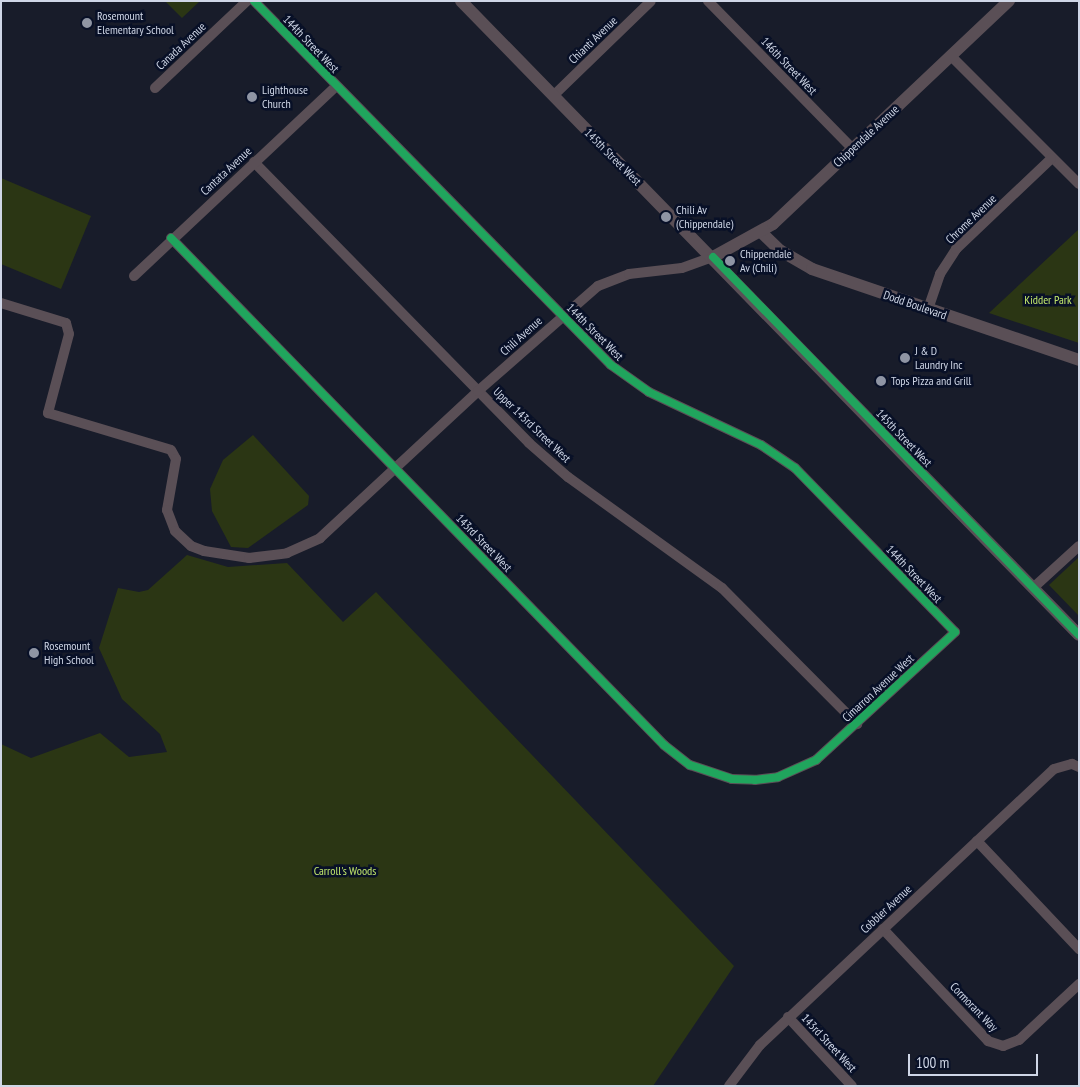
<!DOCTYPE html>
<html>
<head>
<meta charset="utf-8">
<style>
  body { margin:0 }
  #map { position:relative; width:1080px; height:1087px; overflow:hidden; background:#181c2a; font-family:"PT Sans Narrow",sans-serif }
  div>[style] { position:absolute }
  .green>* { inset:0; background:#2b3614 }
  .minor>* { height:10px; margin:-5px; padding:0 5px; transform-origin:5px; border-radius:5px; background:#5a4f56 }
  .tertiary>* { height:12px; margin:-6px; padding:0 6px; transform-origin:6px; border-radius:6px; background:#5a4f56 }
  .cycleway>* { height:8px; margin:-4px; padding:0 4px; transform-origin:4px; border-radius:4px; background:#20a55d }
  .dots>* { width:14px; height:14px; translate:-50% -50%; box-sizing:border-box; border:2px solid #081027; border-radius:50% }
  span { translate:-50% -50%; white-space:nowrap; text-align:center; line-height:1.15; -webkit-text-stroke:5px #081027; paint-order:stroke }
  .poi-label { font-size:12px; color:#cfd6e6 }
  .left { translate:0 -50%; text-align:left }
  .street-label { font-size:12px; color:#cfd6e6 }
  .park-label { font-size:12px; color:#c3e86c }
  .frame { position:absolute; inset:0; border:2px solid #cfd6e6; pointer-events:none }
  .scale { position:absolute; left:908px; top:1054px; width:130px; height:22px; box-sizing:border-box; border:2px solid #cfd6e6; border-top:0; padding-left:6px; font-size:15px; line-height:18px; white-space:nowrap; color:#cfd6e6; -webkit-text-stroke:4px #081027; paint-order:stroke }
</style>
</head>
<body>
<div id="map">
  <div class="green">
    <div style="clip-path:polygon(165px 1px,200px 1px,182px 18px)"></div>
    <div style="clip-path:polygon(1px 178px,91px 216px,61px 289px,1px 264px)"></div>
    <div style="clip-path:polygon(1079px 229px,1079px 343px,989px 313px)"></div>
    <div style="clip-path:polygon(253px 435px,309px 496px,308px 505px,248px 548px,231px 547px,212px 511px,210px 489px,223px 460px)"></div>
    <div style="clip-path:polygon(187px 555px,228px 567px,287px 563px,343px 622px,376px 592px,734px 966px,653px 1086px,1px 1086px,1px 744px,31px 758px,100px 733px,129px 757px,167px 752px,160px 734px,122px 699px,99px 648px,118px 588px,139px 592px,148px 590px)"></div>
    <div style="clip-path:polygon(1079px 557px,1079px 616px,1049px 585px)"></div>
  </div>
  <div class="minor">
    <div style="left:708px;top:1px;width:206px;rotate:45.6deg"></div>
    <div style="left:951px;top:56px;width:181px;rotate:45deg"></div>
    <div style="left:155px;top:88px;width:127px;rotate:-43.4deg"></div>
    <div style="left:553px;top:96px;width:136px;rotate:-44.1deg"></div>
    <div style="left:254px;top:162px;width:393px;rotate:45.6deg"></div>
    <div style="left:529px;top:443px;width:52px;rotate:41.1deg"></div>
    <div style="left:568px;top:477px;width:190px;rotate:35.8deg"></div>
    <div style="left:722px;top:588px;width:192px;rotate:45.2deg"></div>
    <div style="left:171px;top:238px;width:707px;rotate:45.8deg"></div>
    <div style="left:664px;top:745px;width:33px;rotate:38deg"></div>
    <div style="left:690px;top:765px;width:44px;rotate:18.4deg"></div>
    <div style="left:732px;top:779px;width:23px;rotate:2deg"></div>
    <div style="left:755px;top:780px;width:23px;rotate:-7deg"></div>
    <div style="left:778px;top:777px;width:42px;rotate:-24.1deg"></div>
    <div style="left:816px;top:760px;width:189px;rotate:-42.6deg"></div>
    <div style="left:955px;top:632px;width:229px;rotate:-134.3deg"></div>
    <div style="left:795px;top:468px;width:41px;rotate:-145.9deg"></div>
    <div style="left:761px;top:445px;width:124px;rotate:-154.7deg"></div>
    <div style="left:649px;top:392px;width:47px;rotate:-144.6deg"></div>
    <div style="left:611px;top:365px;width:510px;rotate:-134.44deg"></div>
    <div style="left:134px;top:276px;width:277px;rotate:-43.2deg"></div>
    <div style="left:1px;top:303px;width:68px;rotate:17.1deg"></div>
    <div style="left:66px;top:323px;width:11px;rotate:75deg"></div>
    <div style="left:69px;top:334px;width:82px;rotate:104.9deg"></div>
    <div style="left:48px;top:413px;width:128px;rotate:16.7deg"></div>
    <div style="left:171px;top:450px;width:10px;rotate:61deg"></div>
    <div style="left:176px;top:459px;width:52px;rotate:100deg"></div>
    <div style="left:167px;top:510px;width:22px;rotate:69deg"></div>
    <div style="left:175px;top:531px;width:22px;rotate:43deg"></div>
    <div style="left:191px;top:546px;width:14px;rotate:21deg"></div>
    <div style="left:204px;top:551px;width:46px;rotate:8.8deg"></div>
    <div style="left:249px;top:558px;width:38px;rotate:-7deg"></div>
    <div style="left:287px;top:553px;width:36px;rotate:-24deg"></div>
    <div style="left:320px;top:538px;width:216px;rotate:-42.9deg"></div>
    <div style="left:478px;top:391px;width:159px;rotate:-41.2deg"></div>
    <div style="left:598px;top:286px;width:33px;rotate:-21deg"></div>
    <div style="left:629px;top:274px;width:53px;rotate:-6.5deg"></div>
    <div style="left:682px;top:268px;width:33px;rotate:-20deg"></div>
    <div style="left:928px;top:309px;width:37px;rotate:-71deg"></div>
    <div style="left:940px;top:274px;width:30px;rotate:-57deg"></div>
    <div style="left:956px;top:249px;width:131px;rotate:-43.5deg"></div>
    <div style="left:1033px;top:588px;width:62px;rotate:-42.4deg"></div>
    <div style="left:977px;top:841px;width:149px;rotate:46.6deg"></div>
    <div style="left:883px;top:929px;width:154px;rotate:46.8deg"></div>
    <div style="left:988px;top:1041px;width:16px;rotate:18deg"></div>
    <div style="left:1003px;top:1046px;width:17px;rotate:-21deg"></div>
    <div style="left:1019px;top:1040px;width:82px;rotate:-43deg"></div>
    <div style="left:788px;top:1017px;width:94px;rotate:47.2deg"></div>
    <div style="left:729px;top:1086px;width:51px;rotate:-52.9deg"></div>
    <div style="left:760px;top:1045px;width:403px;rotate:-43.2deg"></div>
    <div style="left:1054px;top:769px;width:19px;rotate:-16deg"></div>
    <div style="left:1072px;top:764px;width:8px;rotate:23deg"></div>
  </div>
  <div class="tertiary">
    <div style="left:461px;top:1px;width:885px;rotate:45.73deg"></div>
    <div style="left:761px;top:232px;width:28px;rotate:44deg"></div>
    <div style="left:781px;top:251px;width:36px;rotate:30deg"></div>
    <div style="left:812px;top:269px;width:282px;rotate:18.8deg"></div>
    <div style="left:713px;top:257px;width:68px;rotate:-28.8deg"></div>
    <div style="left:773px;top:224px;width:325px;rotate:-43.4deg"></div>
  </div>
  <div class="cycleway">
    <div style="left:171px;top:238px;width:707px;rotate:45.8deg"></div>
    <div style="left:664px;top:745px;width:33px;rotate:38deg"></div>
    <div style="left:690px;top:765px;width:44px;rotate:18.4deg"></div>
    <div style="left:732px;top:779px;width:23px;rotate:2deg"></div>
    <div style="left:755px;top:780px;width:23px;rotate:-7deg"></div>
    <div style="left:778px;top:777px;width:42px;rotate:-24.1deg"></div>
    <div style="left:816px;top:760px;width:189px;rotate:-42.6deg"></div>
    <div style="left:955px;top:632px;width:229px;rotate:-134.3deg"></div>
    <div style="left:795px;top:468px;width:41px;rotate:-145.9deg"></div>
    <div style="left:761px;top:445px;width:124px;rotate:-154.7deg"></div>
    <div style="left:649px;top:392px;width:47px;rotate:-144.6deg"></div>
    <div style="left:611px;top:365px;width:510px;rotate:-134.44deg"></div>
    <div style="left:713px;top:257px;width:526px;rotate:45.92deg"></div>
  </div>
  <div class="dots">
    <div style="left:87px;top:23px;background:#8f95a4"></div>
    <div style="left:252px;top:97px;background:#8f95a4"></div>
    <div style="left:666px;top:217px;background:#8f95a4"></div>
    <div style="left:730px;top:261px;background:#8f95a4"></div>
    <div style="left:905px;top:358px;background:#8f95a4"></div>
    <div style="left:881px;top:381px;background:#8f95a4"></div>
    <div style="left:34px;top:653px;background:#8f95a4"></div>
  </div>
  <div class="poi-label">
    <span class="left" style="left:97px;top:23px">Rosemount<br>Elementary School</span>
    <span class="left" style="left:262px;top:97px">Lighthouse<br>Church</span>
    <span class="left" style="left:676px;top:217px">Chili Av<br>(Chippendale)</span>
    <span class="left" style="left:740px;top:261px">Chippendale<br>Av (Chili)</span>
    <span class="left" style="left:915px;top:358px">J &amp; D<br>Laundry Inc</span>
    <span class="left" style="left:891px;top:381px">Tops Pizza and Grill</span>
    <span class="left" style="left:44px;top:653px">Rosemount<br>High School</span>
  </div>
  <div class="street-label">
    <span style="left:593px;top:40px;rotate:-44deg">Chianti Avenue</span>
    <span style="left:311px;top:44px;rotate:46deg">144th Street West</span>
    <span style="left:181px;top:46px;rotate:-43deg">Canada Avenue</span>
    <span style="left:789px;top:66px;rotate:46deg">146th Street West</span>
    <span style="left:866px;top:136px;rotate:-43deg">Chippendale Avenue</span>
    <span style="left:613px;top:157px;rotate:45deg">145th Street West</span>
    <span style="left:226px;top:171px;rotate:-43deg">Cantata Avenue</span>
    <span style="left:971px;top:219px;rotate:-44deg">Chrome Avenue</span>
    <span style="left:915px;top:305px;rotate:19deg">Dodd Boulevard</span>
    <span style="left:595px;top:332px;rotate:45deg">144th Street West</span>
    <span style="left:521px;top:336px;rotate:-42deg">Chili Avenue</span>
    <span style="left:532px;top:425px;rotate:44deg">Upper 143rd Street West</span>
    <span style="left:904px;top:438px;rotate:46deg">145th Street West</span>
    <span style="left:484px;top:543px;rotate:46deg">143rd Street West</span>
    <span style="left:914px;top:574px;rotate:46deg">144th Street West</span>
    <span style="left:878px;top:688px;rotate:-43deg">Cimarron Avenue West</span>
    <span style="left:886px;top:909px;rotate:-43deg">Cobbler Avenue</span>
    <span style="left:974px;top:1007px;rotate:46deg">Cormorant Way</span>
    <span style="left:829px;top:1043px;rotate:47deg">143rd Street West</span>
  </div>
  <div class="park-label">
    <span style="left:1048px;top:300px">Kidder Park</span>
    <span style="left:345px;top:871px">Carroll's Woods</span>
  </div>
  <div class="frame"></div>
  <div class="scale">100 m</div>
</div>
</body>
</html>
